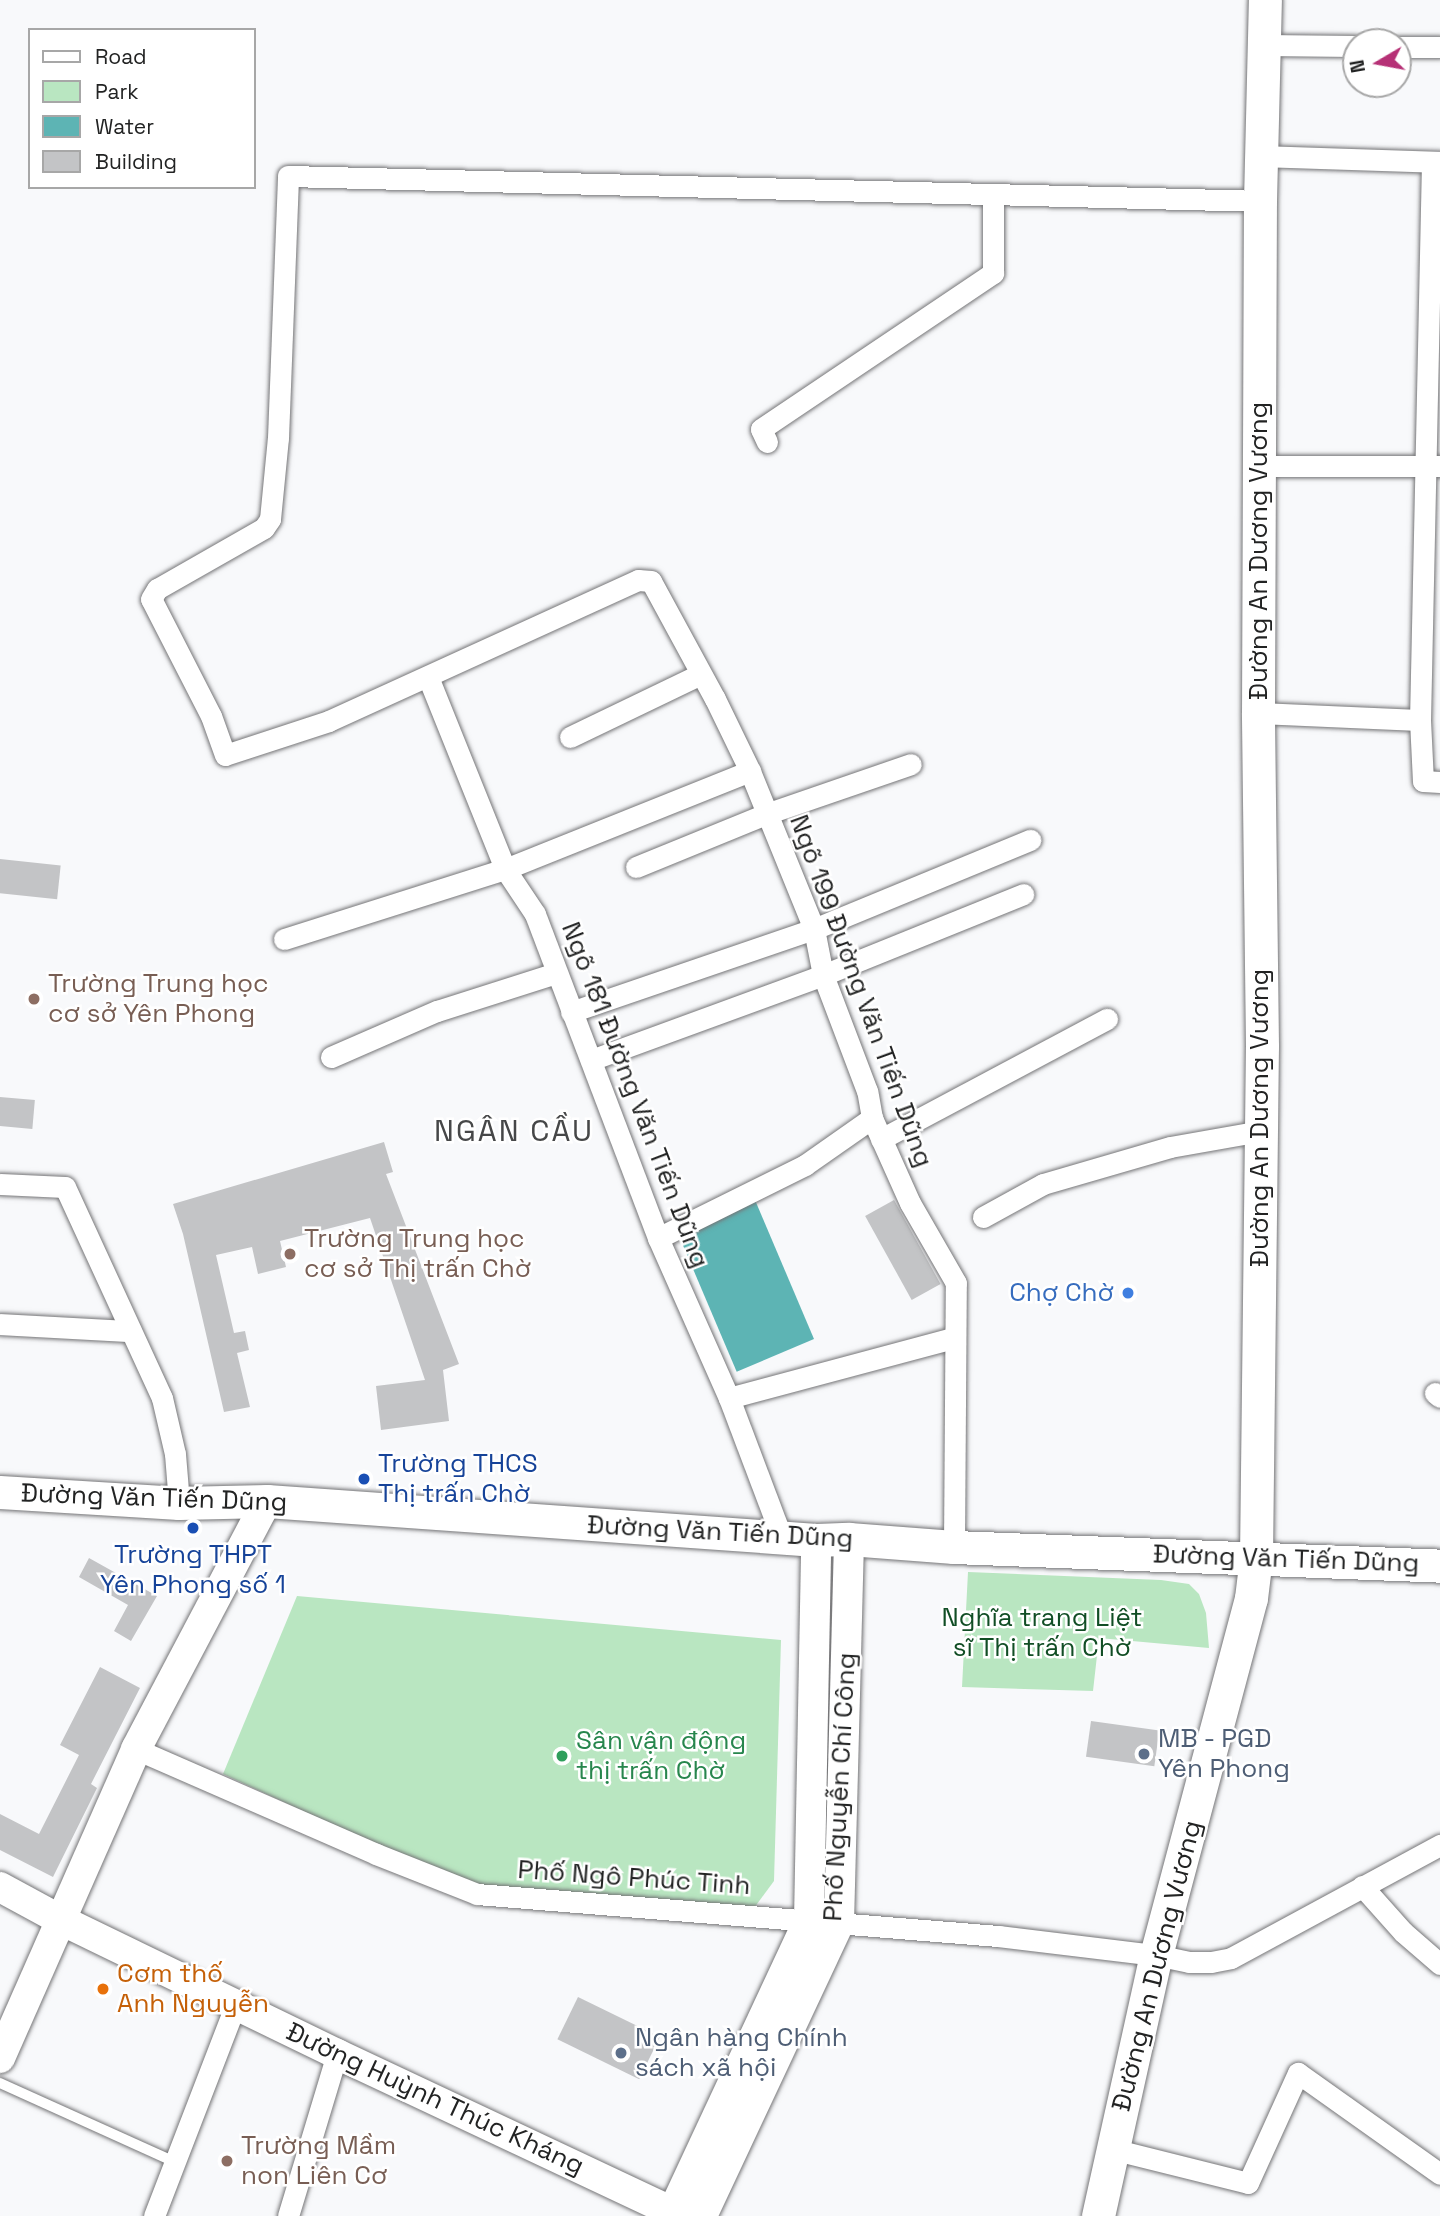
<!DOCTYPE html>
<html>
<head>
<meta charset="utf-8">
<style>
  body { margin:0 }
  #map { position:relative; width:1440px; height:2216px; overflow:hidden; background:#f8f9fb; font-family:"Space Grotesk",sans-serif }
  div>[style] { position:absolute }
  .green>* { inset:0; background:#b9e6c1 }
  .water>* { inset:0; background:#5db4b4; transform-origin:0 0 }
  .building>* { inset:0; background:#c3c4c6; transform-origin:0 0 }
  .roads { filter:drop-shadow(0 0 2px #757577) drop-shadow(0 0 2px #757577) }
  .lane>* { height:10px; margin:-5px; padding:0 5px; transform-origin:5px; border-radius:5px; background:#fff }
  .street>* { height:21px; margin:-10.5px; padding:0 10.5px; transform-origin:10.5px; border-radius:10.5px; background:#fff }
  .secondary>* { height:30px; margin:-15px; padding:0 15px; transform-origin:15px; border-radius:15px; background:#fff }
  .primary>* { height:33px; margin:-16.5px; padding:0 16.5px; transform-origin:16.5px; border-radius:16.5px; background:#fff }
  .dots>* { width:19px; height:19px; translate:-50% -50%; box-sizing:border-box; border:4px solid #fff; border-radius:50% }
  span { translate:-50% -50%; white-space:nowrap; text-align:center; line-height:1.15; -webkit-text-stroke:5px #fff; paint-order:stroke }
  .street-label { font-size:26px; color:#222323 }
  .education-label { font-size:26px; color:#785e54 }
  .left { translate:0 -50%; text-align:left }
  .shop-label { font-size:26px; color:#366cbe }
  .right { translate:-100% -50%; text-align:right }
  .transit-label { font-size:26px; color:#164399 }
  .park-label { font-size:26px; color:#114e25 }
  .service-label { font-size:26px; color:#4e5e75 }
  .leisure-label { font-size:26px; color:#27864d }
  .food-label { font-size:26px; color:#c56008 }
  .quarter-label { font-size:30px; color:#464748; letter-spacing:2px }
  .legend { position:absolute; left:28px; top:28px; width:228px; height:161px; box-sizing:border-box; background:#fff; border:2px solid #a7a7a7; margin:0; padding:9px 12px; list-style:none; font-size:21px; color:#222323 }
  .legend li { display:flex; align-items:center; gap:14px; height:35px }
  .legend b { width:35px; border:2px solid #a7a7a7 }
  .north { position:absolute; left:1342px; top:28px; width:70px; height:70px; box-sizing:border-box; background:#fff; border:2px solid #a7a7a7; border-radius:50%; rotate:260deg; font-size:19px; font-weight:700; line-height:28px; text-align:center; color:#222323 }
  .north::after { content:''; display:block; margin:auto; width:24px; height:32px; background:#b63176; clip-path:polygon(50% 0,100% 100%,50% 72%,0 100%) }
</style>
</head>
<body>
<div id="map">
  <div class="green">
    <div style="clip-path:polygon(968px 1572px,1161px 1580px,1189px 1584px,1199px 1594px,1206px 1613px,1209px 1648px,1099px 1638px,1093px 1691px,962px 1687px)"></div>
    <div style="clip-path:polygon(297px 1596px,781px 1640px,774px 1881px,754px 1908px,475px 1885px,400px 1856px,223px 1774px)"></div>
  </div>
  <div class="water">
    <div style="left:755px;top:1200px;width:151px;height:84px;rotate:67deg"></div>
  </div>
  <div class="building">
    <div style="left:0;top:859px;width:61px;height:34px;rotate:6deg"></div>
    <div style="left:0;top:1097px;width:35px;height:29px;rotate:5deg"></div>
    <div style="clip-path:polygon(384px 1142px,393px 1172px,386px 1174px,459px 1364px,443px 1370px,449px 1421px,381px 1430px,376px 1386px,425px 1380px,370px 1218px,280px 1241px,286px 1267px,258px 1274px,252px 1247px,216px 1255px,234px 1333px,245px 1331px,249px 1350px,237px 1353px,250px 1407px,224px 1412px,183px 1234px,173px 1204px)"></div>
    <div style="left:894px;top:1200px;width:96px;height:33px;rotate:61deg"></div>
    <div style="clip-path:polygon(89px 1558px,157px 1596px,131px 1641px,114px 1631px,128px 1605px,79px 1577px)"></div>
    <div style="clip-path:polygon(100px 1667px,140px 1688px,91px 1784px,97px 1788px,53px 1877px,0 1850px,0 1814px,39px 1834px,79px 1755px,60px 1745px)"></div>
    <div style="left:1091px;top:1721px;width:69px;height:36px;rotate:8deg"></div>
    <div style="left:578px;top:1997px;width:91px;height:47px;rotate:26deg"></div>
  </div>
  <div class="roads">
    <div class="lane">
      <div style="left:0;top:2083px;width:192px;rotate:24.3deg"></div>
    </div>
    <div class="street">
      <div style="left:1263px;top:45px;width:93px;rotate:0.6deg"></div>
      <div style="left:1398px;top:47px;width:42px"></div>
      <div style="left:1262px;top:156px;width:178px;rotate:1.9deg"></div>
      <div style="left:1432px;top:162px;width:558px;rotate:91.23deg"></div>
      <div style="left:1420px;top:720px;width:61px;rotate:87.2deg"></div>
      <div style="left:1423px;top:781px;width:17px;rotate:3deg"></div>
      <div style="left:767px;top:442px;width:14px;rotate:-115deg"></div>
      <div style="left:761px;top:429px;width:280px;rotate:-33.9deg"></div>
      <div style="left:993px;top:273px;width:79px;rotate:-90deg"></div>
      <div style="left:1260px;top:466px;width:180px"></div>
      <div style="left:428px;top:677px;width:207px;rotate:68.1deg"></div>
      <div style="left:505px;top:869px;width:54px;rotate:56.3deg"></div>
      <div style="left:535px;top:914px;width:347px;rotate:69.2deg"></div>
      <div style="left:658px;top:1238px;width:175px;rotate:66.1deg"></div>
      <div style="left:729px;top:1398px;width:150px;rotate:69.3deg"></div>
      <div style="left:1258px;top:713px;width:162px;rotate:2.5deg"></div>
      <div style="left:570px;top:737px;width:145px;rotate:-25.7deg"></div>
      <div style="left:636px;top:867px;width:140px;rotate:-22.2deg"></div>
      <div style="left:766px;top:814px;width:153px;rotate:-19deg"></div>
      <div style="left:284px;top:939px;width:232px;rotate:-17.6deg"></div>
      <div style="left:505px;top:869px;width:264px;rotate:-21.8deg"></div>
      <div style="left:571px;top:1012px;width:257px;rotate:-18.9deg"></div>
      <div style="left:814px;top:929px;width:234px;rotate:-22.4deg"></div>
      <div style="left:331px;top:1057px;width:116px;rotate:-23.5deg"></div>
      <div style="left:437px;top:1011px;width:125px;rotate:-17.7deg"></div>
      <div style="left:591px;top:1060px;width:247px;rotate:-20.1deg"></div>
      <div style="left:823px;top:975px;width:216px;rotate:-22deg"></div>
      <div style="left:881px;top:1139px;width:256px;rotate:-28deg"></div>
      <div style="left:0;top:1184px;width:65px;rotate:2.6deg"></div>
      <div style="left:65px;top:1187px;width:232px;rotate:65.3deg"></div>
      <div style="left:162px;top:1398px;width:57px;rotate:76.9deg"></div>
      <div style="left:175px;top:1454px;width:49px;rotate:85.3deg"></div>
      <div style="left:983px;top:1217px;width:68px;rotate:-28.8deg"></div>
      <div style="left:1043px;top:1184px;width:132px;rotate:-16.2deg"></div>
      <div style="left:1170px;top:1147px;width:92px;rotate:-10deg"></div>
      <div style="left:658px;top:1238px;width:164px;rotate:-26.4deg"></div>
      <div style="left:805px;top:1165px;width:82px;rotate:-35deg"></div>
      <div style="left:0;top:1324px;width:131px;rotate:3.1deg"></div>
      <div style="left:1435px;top:1393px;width:6px;rotate:39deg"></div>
      <div style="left:729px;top:1398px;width:232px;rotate:-15deg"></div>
      <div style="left:954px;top:1547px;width:264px;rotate:-89.6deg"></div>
      <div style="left:956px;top:1283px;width:92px;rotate:-119.9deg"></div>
      <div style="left:910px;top:1203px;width:93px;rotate:-114.1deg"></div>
      <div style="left:872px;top:1118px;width:27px;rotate:-100deg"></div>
      <div style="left:867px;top:1091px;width:124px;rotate:-110.8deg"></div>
      <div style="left:823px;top:975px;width:47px;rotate:-101.1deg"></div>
      <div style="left:814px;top:929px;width:170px;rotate:-112.1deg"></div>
      <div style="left:750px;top:771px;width:80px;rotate:-115.9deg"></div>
      <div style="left:715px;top:699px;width:134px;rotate:-118.5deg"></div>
      <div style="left:651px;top:581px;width:13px;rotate:-176deg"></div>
      <div style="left:638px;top:580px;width:340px;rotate:155.5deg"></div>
      <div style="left:329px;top:721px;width:109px;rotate:161.9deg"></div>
      <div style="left:225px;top:755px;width:41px;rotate:-109.7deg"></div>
      <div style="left:211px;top:716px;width:131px;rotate:-117.1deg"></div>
      <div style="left:151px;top:599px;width:12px;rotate:-59deg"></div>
      <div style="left:157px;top:589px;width:123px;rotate:-29.7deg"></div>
      <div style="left:264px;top:528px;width:11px;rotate:-56deg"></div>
      <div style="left:270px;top:519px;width:81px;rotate:-84.4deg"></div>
      <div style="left:278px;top:438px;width:262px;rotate:-87.8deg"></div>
      <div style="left:288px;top:176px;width:972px;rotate:1.47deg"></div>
      <div style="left:136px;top:1749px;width:262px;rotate:23.6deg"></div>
      <div style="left:376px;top:1854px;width:109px;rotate:21.6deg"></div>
      <div style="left:477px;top:1894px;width:523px;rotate:4.61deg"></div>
      <div style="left:998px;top:1936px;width:159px;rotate:6.9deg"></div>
      <div style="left:1156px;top:1955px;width:34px;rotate:12deg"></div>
      <div style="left:1189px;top:1962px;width:22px"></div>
      <div style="left:1211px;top:1962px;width:20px;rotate:-11deg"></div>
      <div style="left:1231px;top:1958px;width:238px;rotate:-28.4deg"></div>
      <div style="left:1362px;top:1886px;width:62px;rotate:48.3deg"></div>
      <div style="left:1403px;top:1932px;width:49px;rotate:40.9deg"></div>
      <div style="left:1112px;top:2149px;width:140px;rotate:14deg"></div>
      <div style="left:1248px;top:2183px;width:121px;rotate:-65.6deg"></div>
      <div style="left:1298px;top:2073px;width:174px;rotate:35.4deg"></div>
      <div style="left:154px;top:2216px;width:227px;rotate:-68.9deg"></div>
      <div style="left:288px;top:2216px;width:169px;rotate:-73.2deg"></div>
    </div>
    <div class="secondary">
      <div style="left:0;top:1887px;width:67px;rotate:28.5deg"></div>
      <div style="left:59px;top:1919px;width:309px;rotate:25.9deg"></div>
      <div style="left:337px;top:2054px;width:381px;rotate:25.2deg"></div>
      <div style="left:0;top:2058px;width:338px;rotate:-66.2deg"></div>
      <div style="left:136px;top:1749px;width:280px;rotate:-62.2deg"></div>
      <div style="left:673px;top:2211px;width:321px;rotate:-65deg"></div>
      <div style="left:809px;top:1920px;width:380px;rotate:-88.9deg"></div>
      <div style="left:702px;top:2216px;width:323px;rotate:-64.9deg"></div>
      <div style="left:839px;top:1923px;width:384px;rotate:-88.5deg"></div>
    </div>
    <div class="primary">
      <div style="left:0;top:1492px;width:179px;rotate:3.5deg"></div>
      <div style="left:179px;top:1503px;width:88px;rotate:-1.3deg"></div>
      <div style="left:267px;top:1501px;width:550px;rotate:4.06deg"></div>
      <div style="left:816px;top:1540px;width:33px;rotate:-2deg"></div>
      <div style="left:849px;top:1539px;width:105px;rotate:4.4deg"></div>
      <div style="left:954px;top:1547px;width:486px;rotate:2.2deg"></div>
      <div style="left:1098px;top:2216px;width:267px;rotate:-77.5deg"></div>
      <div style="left:1156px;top:1955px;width:369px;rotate:-75.1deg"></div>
      <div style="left:1251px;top:1598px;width:41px;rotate:-83deg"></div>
      <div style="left:1256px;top:1557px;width:511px;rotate:-89.33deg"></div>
      <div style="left:1262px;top:1046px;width:333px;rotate:-90.7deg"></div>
      <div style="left:1258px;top:713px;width:512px;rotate:-89.78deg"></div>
      <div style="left:1260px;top:201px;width:201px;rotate:-88.6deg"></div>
    </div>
  </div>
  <div class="dots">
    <div style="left:34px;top:999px;background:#8d6e63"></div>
    <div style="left:290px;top:1254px;background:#8d6e63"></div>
    <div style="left:1128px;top:1293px;background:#3f7fe0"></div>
    <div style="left:364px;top:1479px;background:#1a4fb4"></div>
    <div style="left:193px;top:1528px;background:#1a4fb4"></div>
    <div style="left:1144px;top:1754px;background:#5c6f8a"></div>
    <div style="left:562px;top:1756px;background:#2e9e5b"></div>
    <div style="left:103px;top:1989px;background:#e8710a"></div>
    <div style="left:621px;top:2053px;background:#5c6f8a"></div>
    <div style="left:227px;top:2161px;background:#8d6e63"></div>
  </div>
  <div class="street-label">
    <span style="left:1259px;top:551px;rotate:-90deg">Đường An Dương Vương</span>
    <span style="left:861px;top:991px;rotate:70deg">Ngõ 199 Đường Văn Tiến Dũng</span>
    <span style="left:635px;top:1095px;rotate:69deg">Ngõ 181 Đường Văn Tiến Dũng</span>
    <span style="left:1260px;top:1118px;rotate:-90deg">Đường An Dương Vương</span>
    <span style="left:154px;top:1498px;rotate:2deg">Đường Văn Tiến Dũng</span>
    <span style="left:720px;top:1532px;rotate:3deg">Đường Văn Tiến Dũng</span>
    <span style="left:1286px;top:1559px;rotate:2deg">Đường Văn Tiến Dũng</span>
    <span style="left:840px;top:1787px;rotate:-87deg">Phố Nguyễn Chí Công</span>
    <span style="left:634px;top:1878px;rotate:4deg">Phố Ngô Phúc Tinh</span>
    <span style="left:1157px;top:1966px;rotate:-76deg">Đường An Dương Vương</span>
    <span style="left:435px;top:2099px;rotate:25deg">Đường Huỳnh Thúc Kháng</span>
  </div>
  <div class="education-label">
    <span class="left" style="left:48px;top:999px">Trường Trung học<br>cơ sở Yên Phong</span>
    <span class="left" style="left:304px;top:1254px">Trường Trung học<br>cơ sở Thị trấn Chờ</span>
    <span class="left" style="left:241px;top:2161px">Trường Mầm<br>non Liên Cơ</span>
  </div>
  <div class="shop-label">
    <span class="right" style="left:1114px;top:1293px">Chợ Chờ</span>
  </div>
  <div class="transit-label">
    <span class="left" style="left:378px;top:1479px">Trường THCS<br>Thị trấn Chờ</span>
    <span style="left:193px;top:1570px">Trường THPT<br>Yên Phong số 1</span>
  </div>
  <div class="park-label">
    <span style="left:1042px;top:1633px">Nghĩa trang Liệt<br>sĩ Thị trấn Chờ</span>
  </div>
  <div class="service-label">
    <span class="left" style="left:1158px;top:1754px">MB - PGD<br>Yên Phong</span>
    <span class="left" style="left:635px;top:2053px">Ngân hàng Chính<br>sách xã hội</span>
  </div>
  <div class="leisure-label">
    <span class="left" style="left:576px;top:1756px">Sân vận động<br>thị trấn Chờ</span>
  </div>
  <div class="food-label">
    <span class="left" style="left:117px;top:1989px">Cơm thố<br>Anh Nguyễn</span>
  </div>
  <div class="quarter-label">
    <span style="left:514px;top:1131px">NGÂN CẦU</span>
  </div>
  <ul class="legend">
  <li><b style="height:9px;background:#fff"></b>Road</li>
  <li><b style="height:19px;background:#b9e6c1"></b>Park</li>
  <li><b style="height:19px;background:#5db4b4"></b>Water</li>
  <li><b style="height:19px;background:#c3c4c6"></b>Building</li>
  </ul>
  <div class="north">N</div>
</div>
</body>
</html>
